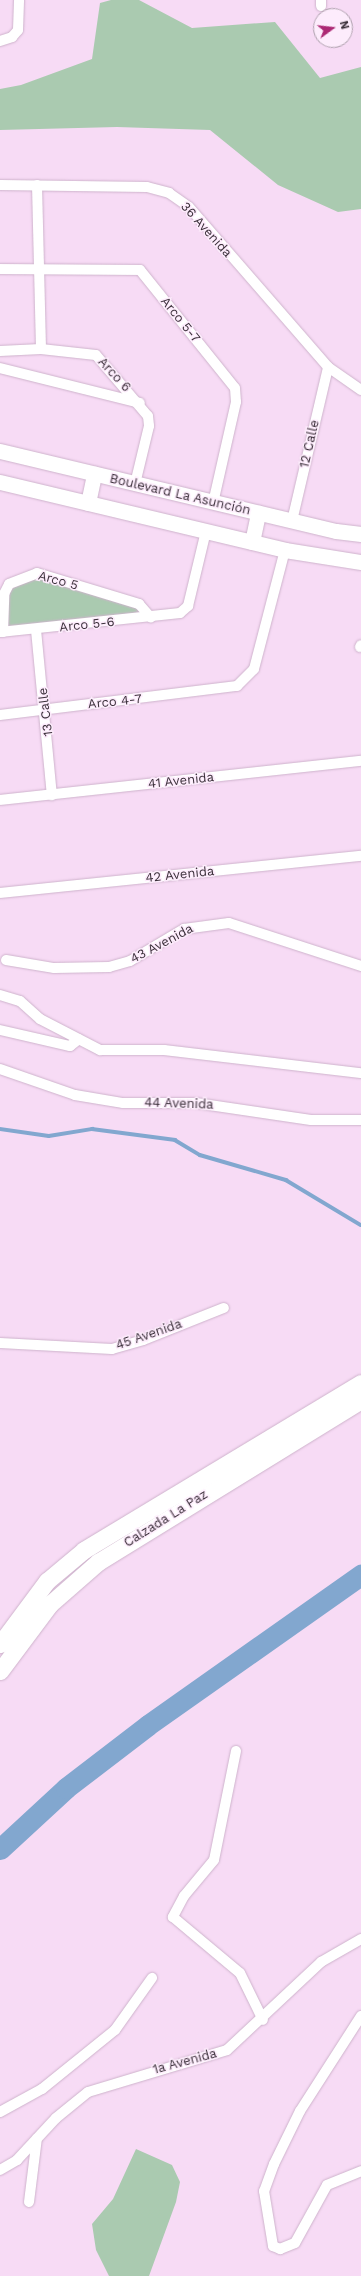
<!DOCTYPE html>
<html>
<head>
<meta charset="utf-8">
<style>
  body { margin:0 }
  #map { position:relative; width:361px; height:2276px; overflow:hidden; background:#f7dbf5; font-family:"Work Sans",sans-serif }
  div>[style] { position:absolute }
  .green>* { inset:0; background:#aacab0 }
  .stream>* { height:3.5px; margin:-1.75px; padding:0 1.75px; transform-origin:1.75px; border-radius:1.75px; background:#82a7cf }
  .river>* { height:21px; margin:-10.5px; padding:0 10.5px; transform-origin:10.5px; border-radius:10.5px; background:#82a7cf }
  .roads { filter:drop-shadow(0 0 1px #ceb3cc) drop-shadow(0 0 1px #ceb3cc) }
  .minor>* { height:10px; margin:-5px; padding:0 5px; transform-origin:5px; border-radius:5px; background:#fff }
  .secondary>* { height:15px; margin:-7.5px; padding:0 7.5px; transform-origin:7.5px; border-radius:7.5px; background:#fff }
  .primary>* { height:17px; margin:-8.5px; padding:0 8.5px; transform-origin:8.5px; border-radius:8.5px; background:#fff }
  span { translate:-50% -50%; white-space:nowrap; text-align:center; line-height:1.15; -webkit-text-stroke:3px #fdecfc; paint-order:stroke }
  .street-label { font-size:13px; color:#3b303a }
  .north { position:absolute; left:313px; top:8px; width:40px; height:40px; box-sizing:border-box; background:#fdecfc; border:1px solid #afa1ae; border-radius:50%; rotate:75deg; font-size:11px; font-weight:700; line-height:16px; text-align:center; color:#3b303a }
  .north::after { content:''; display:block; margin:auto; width:14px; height:18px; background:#ac2974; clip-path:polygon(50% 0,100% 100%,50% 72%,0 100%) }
</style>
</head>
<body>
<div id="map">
  <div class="green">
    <div style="clip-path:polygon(111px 0,139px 0,192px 28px,275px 22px,320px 78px,361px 67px,361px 209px,338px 212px,278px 185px,210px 130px,117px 127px,0 130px,0 89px,21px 85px,92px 59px,100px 3px)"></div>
    <div style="clip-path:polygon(37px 577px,138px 608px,143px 615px,6px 630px,5px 608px,12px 586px)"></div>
    <div style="clip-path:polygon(136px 2149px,172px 2165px,180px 2182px,176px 2202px,149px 2276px,109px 2276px,96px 2250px,92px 2224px,113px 2199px)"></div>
  </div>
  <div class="stream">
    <div style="left:0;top:1129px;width:49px;rotate:8.1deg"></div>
    <div style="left:49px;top:1136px;width:44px;rotate:-9.2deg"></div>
    <div style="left:92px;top:1129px;width:84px;rotate:7.5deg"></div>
    <div style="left:175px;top:1140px;width:29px;rotate:31deg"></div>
    <div style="left:200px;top:1155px;width:90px;rotate:16.2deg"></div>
    <div style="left:286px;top:1180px;width:87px;rotate:31deg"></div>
  </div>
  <div class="river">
    <div style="left:0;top:1849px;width:90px;rotate:-42.7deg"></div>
    <div style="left:66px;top:1788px;width:103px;rotate:-37.5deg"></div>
    <div style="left:148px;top:1725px;width:261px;rotate:-35.2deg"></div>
  </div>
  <div class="roads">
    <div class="minor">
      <div style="left:321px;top:0;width:6px;rotate:90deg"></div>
      <div style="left:0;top:41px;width:13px;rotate:-18deg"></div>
      <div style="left:12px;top:37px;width:9px;rotate:-49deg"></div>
      <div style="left:18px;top:30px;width:30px;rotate:-88deg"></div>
      <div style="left:0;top:185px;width:147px;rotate:0.8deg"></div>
      <div style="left:147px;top:187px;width:23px;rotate:15deg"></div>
      <div style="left:169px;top:193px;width:24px;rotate:35deg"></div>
      <div style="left:189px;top:207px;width:212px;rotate:49deg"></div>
      <div style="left:328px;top:367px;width:40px;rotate:34.9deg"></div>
      <div style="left:37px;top:185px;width:164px;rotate:88.6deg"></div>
      <div style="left:0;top:269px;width:140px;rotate:0.4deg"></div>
      <div style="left:140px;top:270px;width:151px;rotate:51.2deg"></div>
      <div style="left:235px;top:388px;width:14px;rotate:86deg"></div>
      <div style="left:236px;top:402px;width:104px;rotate:102.8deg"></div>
      <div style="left:0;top:351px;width:41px;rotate:-2.8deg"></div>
      <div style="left:41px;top:349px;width:55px;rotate:6.2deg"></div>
      <div style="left:96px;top:355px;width:80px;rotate:49.6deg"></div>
      <div style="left:148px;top:416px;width:10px;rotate:84deg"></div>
      <div style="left:149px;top:426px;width:60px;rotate:103.6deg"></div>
      <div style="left:0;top:368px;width:144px;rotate:14deg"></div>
      <div style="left:292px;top:521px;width:158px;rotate:-76.8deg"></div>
      <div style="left:36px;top:630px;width:166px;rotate:84.5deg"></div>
      <div style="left:0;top:632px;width:181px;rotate:-6deg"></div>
      <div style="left:180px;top:613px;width:11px;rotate:-41deg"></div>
      <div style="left:188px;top:606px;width:77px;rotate:-76.5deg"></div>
      <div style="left:3px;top:632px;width:38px;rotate:-88deg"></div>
      <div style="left:4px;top:594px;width:11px;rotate:-63deg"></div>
      <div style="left:9px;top:584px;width:30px;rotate:-21deg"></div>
      <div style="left:37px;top:573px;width:107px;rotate:16.9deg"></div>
      <div style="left:139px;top:604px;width:18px;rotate:49deg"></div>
      <div style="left:360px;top:647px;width:2px;rotate:-63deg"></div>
      <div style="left:0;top:715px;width:239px;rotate:-7deg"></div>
      <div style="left:237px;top:686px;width:24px;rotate:-45deg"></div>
      <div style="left:254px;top:669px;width:123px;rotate:-75.4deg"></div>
      <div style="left:0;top:800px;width:363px;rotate:-6.2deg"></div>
      <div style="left:0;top:893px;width:363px;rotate:-5.9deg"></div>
      <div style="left:6px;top:960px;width:49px;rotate:9.5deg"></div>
      <div style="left:54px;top:968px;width:55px;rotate:-1deg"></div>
      <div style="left:109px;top:967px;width:22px;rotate:-16deg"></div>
      <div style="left:130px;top:961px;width:63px;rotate:-30.7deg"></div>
      <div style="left:184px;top:929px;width:45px;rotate:-7.6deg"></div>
      <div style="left:229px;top:923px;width:139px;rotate:18deg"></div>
      <div style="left:0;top:995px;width:21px;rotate:17deg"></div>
      <div style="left:20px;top:1001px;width:27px;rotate:42deg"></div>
      <div style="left:40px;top:1019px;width:68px;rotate:27.3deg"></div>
      <div style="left:100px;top:1050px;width:64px"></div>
      <div style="left:164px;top:1050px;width:198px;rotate:6.7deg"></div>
      <div style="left:0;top:1030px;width:72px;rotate:12.9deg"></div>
      <div style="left:70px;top:1046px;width:11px;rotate:-38deg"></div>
      <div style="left:0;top:1069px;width:79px;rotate:19.1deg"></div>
      <div style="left:75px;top:1095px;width:49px;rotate:9.5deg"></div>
      <div style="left:123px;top:1103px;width:73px"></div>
      <div style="left:196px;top:1103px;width:116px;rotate:8.4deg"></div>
      <div style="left:311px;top:1120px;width:50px"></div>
      <div style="left:0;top:1343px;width:112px;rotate:3.1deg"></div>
      <div style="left:112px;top:1349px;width:32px;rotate:-16deg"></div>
      <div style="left:143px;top:1340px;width:87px;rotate:-21.6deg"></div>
      <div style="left:236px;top:1751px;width:111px;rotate:101.4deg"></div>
      <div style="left:214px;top:1860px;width:47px;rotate:129.8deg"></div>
      <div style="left:184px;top:1896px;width:24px;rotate:118deg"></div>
      <div style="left:173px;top:1917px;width:87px;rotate:39.9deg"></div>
      <div style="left:240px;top:1973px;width:52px;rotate:63.9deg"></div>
      <div style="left:361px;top:2016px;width:113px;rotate:122.7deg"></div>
      <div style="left:300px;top:2111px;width:59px;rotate:116.1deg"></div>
      <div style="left:274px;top:2164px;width:29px;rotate:110deg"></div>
      <div style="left:264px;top:2191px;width:56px;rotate:80.7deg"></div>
      <div style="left:273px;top:2246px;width:8px;rotate:23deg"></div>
      <div style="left:280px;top:2249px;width:16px;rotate:-22deg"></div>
      <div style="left:295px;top:2243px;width:66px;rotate:-61.1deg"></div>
      <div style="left:327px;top:2185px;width:37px;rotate:-22deg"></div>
      <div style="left:0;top:2112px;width:48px;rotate:-28.7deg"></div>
      <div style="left:42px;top:2089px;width:94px;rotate:-38.9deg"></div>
      <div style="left:115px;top:2030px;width:64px;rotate:-54.6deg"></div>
      <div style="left:0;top:2170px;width:20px;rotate:-30deg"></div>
      <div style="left:17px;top:2160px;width:57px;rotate:-47.1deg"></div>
      <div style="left:56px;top:2118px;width:41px;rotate:-39.1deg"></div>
      <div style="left:88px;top:2092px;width:145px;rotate:-16.8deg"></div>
      <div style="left:227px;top:2050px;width:129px;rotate:-43.1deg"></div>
      <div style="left:321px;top:1962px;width:46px;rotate:-29.9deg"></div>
      <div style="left:29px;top:2202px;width:64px;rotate:-82.9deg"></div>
    </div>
    <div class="secondary">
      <div style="left:0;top:451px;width:345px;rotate:13.4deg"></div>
      <div style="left:336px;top:531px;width:25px;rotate:7deg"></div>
      <div style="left:0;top:482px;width:293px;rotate:13.4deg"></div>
      <div style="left:285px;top:550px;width:77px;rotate:9deg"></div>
      <div style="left:88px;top:503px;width:30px;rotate:-78deg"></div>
      <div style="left:252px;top:542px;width:30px;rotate:-78deg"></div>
    </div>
    <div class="primary">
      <div style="left:0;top:1644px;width:79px;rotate:-53.3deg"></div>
      <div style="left:47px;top:1581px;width:48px;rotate:-40deg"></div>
      <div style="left:84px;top:1550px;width:323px;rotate:-31.1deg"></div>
      <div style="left:0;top:1671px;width:84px;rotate:-53.3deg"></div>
      <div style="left:50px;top:1604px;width:64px;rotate:-41.2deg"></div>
      <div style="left:98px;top:1562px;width:309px;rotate:-31.6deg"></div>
    </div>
  </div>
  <div class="street-label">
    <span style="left:206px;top:230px;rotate:48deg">36 Avenida</span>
    <span style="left:180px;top:320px;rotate:51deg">Arco 5-7</span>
    <span style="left:114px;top:375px;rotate:47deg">Arco 6</span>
    <span style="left:310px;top:444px;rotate:-77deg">12 Calle</span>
    <span style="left:180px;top:495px;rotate:13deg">Boulevard La Asunción</span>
    <span style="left:58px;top:581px;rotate:15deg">Arco 5</span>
    <span style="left:87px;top:625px;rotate:-6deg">Arco 5-6</span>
    <span style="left:115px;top:702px;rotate:-6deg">Arco 4-7</span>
    <span style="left:46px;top:712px;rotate:-97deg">13 Calle</span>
    <span style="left:181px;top:781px;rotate:-6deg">41 Avenida</span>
    <span style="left:180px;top:875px;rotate:-6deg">42 Avenida</span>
    <span style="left:162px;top:944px;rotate:-28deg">43 Avenida</span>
    <span style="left:179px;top:1104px;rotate:2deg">44 Avenida</span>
    <span style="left:149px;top:1335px;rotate:-19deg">45 Avenida</span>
    <span style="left:166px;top:1519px;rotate:-32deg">Calzada La Paz</span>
    <span style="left:185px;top:2062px;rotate:-15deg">1a Avenida</span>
  </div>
  <div class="north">N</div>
</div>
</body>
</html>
